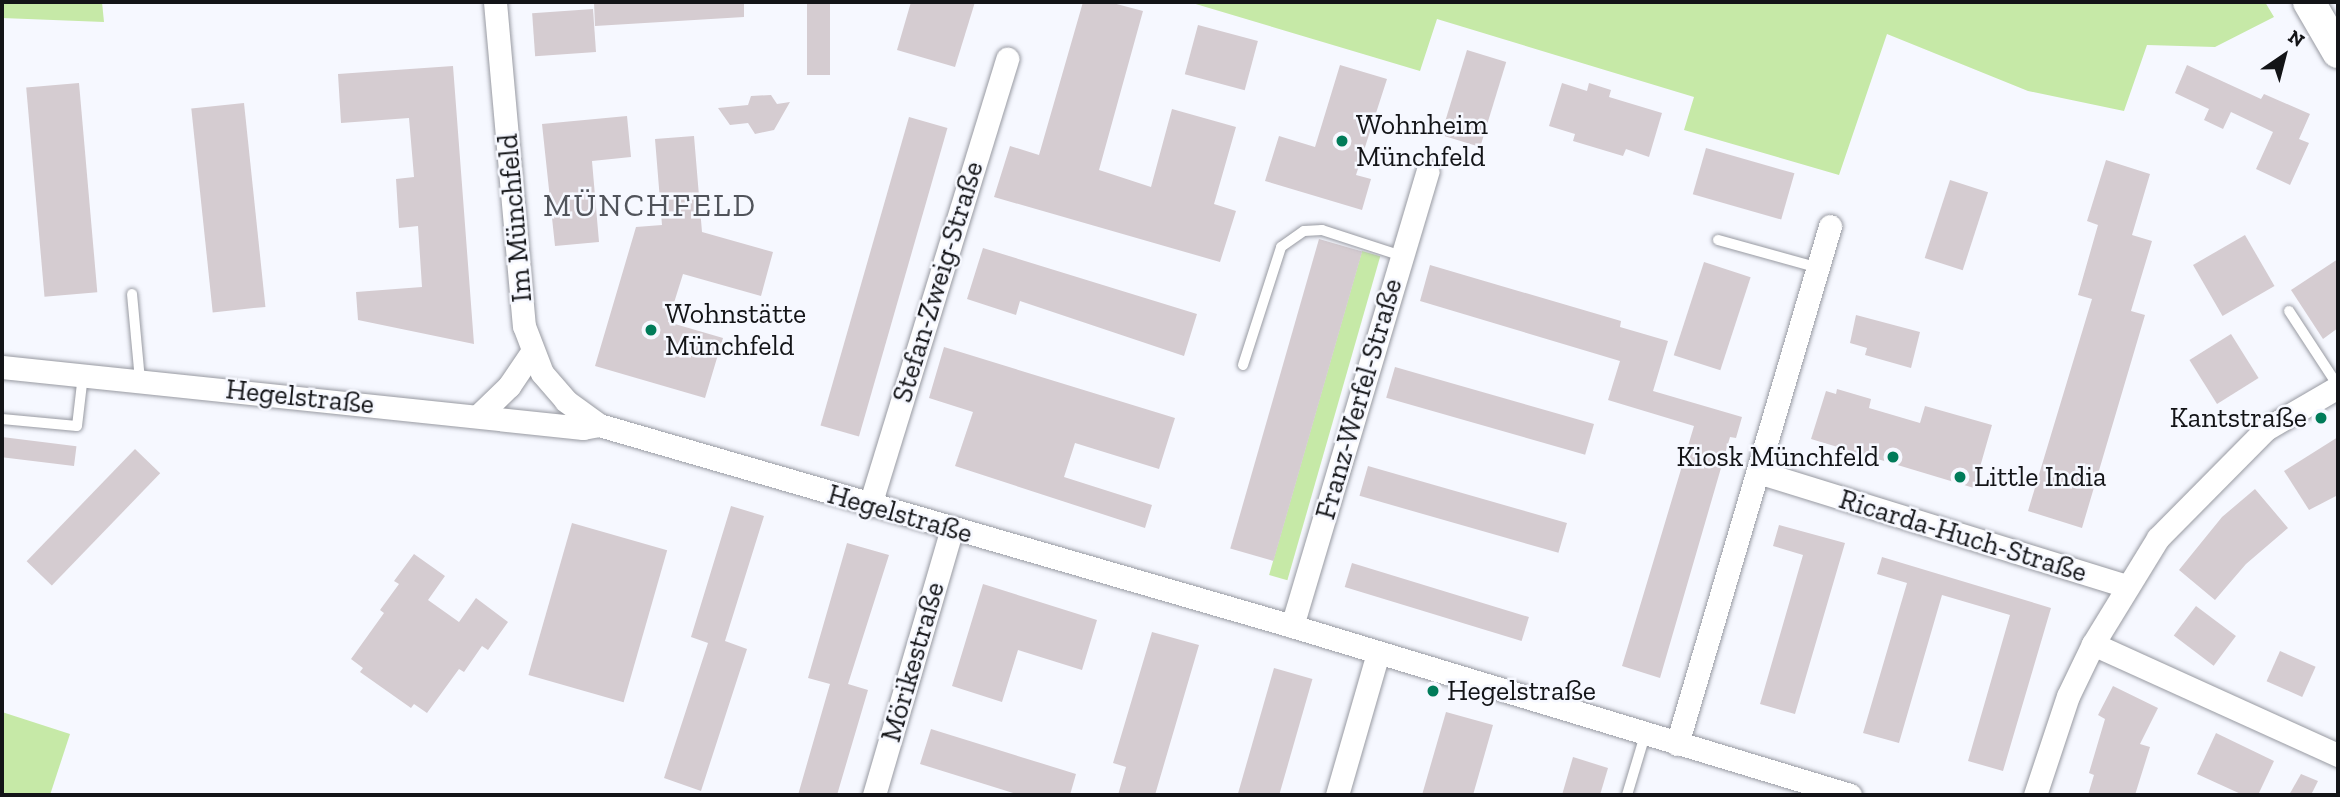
<!DOCTYPE html>
<html>
<head>
<meta charset="utf-8">
<style>
  body { margin:0 }
  #map { position:relative; width:2340px; height:797px; overflow:hidden; background:#f6f8ff; font-family:"Zilla Slab",serif }
  div>[style] { position:absolute }
  .green>* { inset:0; background:#c6e9a7; transform-origin:0 0 }
  .building>* { inset:0; background:#d5ccd1; transform-origin:0 0 }
  .roads { filter:drop-shadow(0 0 2px #989aa2) drop-shadow(0 0 2px #989aa2) }
  .service>* { height:10px; margin:-5px; padding:0 5px; transform-origin:5px; border-radius:5px; background:#fff }
  .minor>* { height:23px; margin:-11.5px; padding:0 11.5px; transform-origin:11.5px; border-radius:11.5px; background:#fff }
  .secondary>* { height:32px; margin:-16px; padding:0 16px; transform-origin:16px; border-radius:16px; background:#fff }
  .dots>* { width:19px; height:19px; translate:-50% -50%; box-sizing:border-box; border:4px solid #f6f8ff; border-radius:50% }
  span { translate:-50% -50%; white-space:nowrap; text-align:center; line-height:1.15; -webkit-text-stroke:5px #f6f8ff; paint-order:stroke }
  .poi-label { font-size:28px; color:#131417 }
  .left { translate:0 -50%; text-align:left }
  .right { translate:-100% -50%; text-align:right }
  .street-label { font-size:28px; color:#131417 }
  .quarter-label { font-size:32px; color:#51545b; letter-spacing:2px }
  .frame { position:absolute; inset:0; border:4px solid #131417; pointer-events:none }
  .north { position:absolute; left:2249px; top:21px; width:70px; height:70px; -webkit-text-stroke:5px #f6f8ff; paint-order:stroke; rotate:35deg; font-size:19px; font-weight:700; line-height:28px; text-align:center; color:#131417 }
  .north::after { content:''; display:block; margin:auto; width:24px; height:32px; background:#131417; clip-path:polygon(50% 0,100% 100%,50% 72%,0 100%) }
</style>
</head>
<body>
<div id="map">
  <div class="green">
    <div style="clip-path:polygon(2px 2px,102px 2px,104px 22px,2px 18px)"></div>
    <div style="clip-path:polygon(1189px 2px,2265px 2px,2274px 17px,2215px 47px,2147px 45px,2124px 111px,2028px 91px,1887px 34px,1839px 175px,1684px 130px,1694px 97px,1437px 19px,1420px 71px)"></div>
    <div style="left:1362px;top:251px;width:19px;height:337px;rotate:16deg"></div>
    <div style="clip-path:polygon(2px 712px,70px 734px,50px 795px,2px 795px)"></div>
  </div>
  <div class="building">
    <div style="clip-path:polygon(594px 2px,744px 2px,744px 17px,595px 26px)"></div>
    <div style="left:807px;top:2px;width:23px;height:73px"></div>
    <div style="clip-path:polygon(911px 2px,975px 2px,955px 67px,897px 50px)"></div>
    <div style="clip-path:polygon(1083px 2px,1109px 2px,1143px 11px,1099px 170px,1151px 187px,1172px 109px,1236px 127px,1214px 204px,1236px 211px,1220px 262px,994px 197px,1010px 146px,1039px 155px)"></div>
    <div style="left:593px;top:9px;width:43px;height:61px;rotate:86deg"></div>
    <div style="left:1198px;top:25px;width:62px;height:51px;rotate:15deg"></div>
    <div style="left:1467px;top:50px;width:41px;height:89px;rotate:17deg"></div>
    <div style="clip-path:polygon(1340px 65px,1387px 79px,1356px 175px,1371px 179px,1362px 210px,1265px 181px,1279px 136px,1315px 147px)"></div>
    <div style="clip-path:polygon(2187px 65px,2261px 99px,2264px 94px,2310px 114px,2299px 139px,2309px 143px,2290px 185px,2256px 169px,2273px 132px,2231px 112px,2223px 129px,2204px 120px,2209px 109px,2175px 93px)"></div>
    <div style="clip-path:polygon(453px 66px,463px 198px,474px 344px,358px 320px,356px 292px,422px 287px,418px 226px,399px 228px,396px 179px,414px 177px,409px 118px,341px 123px,338px 74px)"></div>
    <div style="left:79px;top:83px;width:210px;height:53px;rotate:85deg"></div>
    <div style="clip-path:polygon(1562px 83px,1587px 91px,1589px 83px,1611px 90px,1609px 97px,1662px 113px,1649px 157px,1626px 149px,1623px 156px,1573px 141px,1575px 134px,1549px 126px)"></div>
    <div style="clip-path:polygon(771px 95px,777px 104px,790px 102px,774px 130px,755px 134px,748px 123px,730px 125px,718px 108px,748px 105px,751px 96px)"></div>
    <div style="left:244px;top:103px;width:205px;height:53px;rotate:84deg"></div>
    <div style="clip-path:polygon(627px 116px,631px 157px,592px 161px,599px 242px,555px 246px,542px 124px)"></div>
    <div style="left:909px;top:117px;width:40px;height:321px;rotate:16deg"></div>
    <div style="clip-path:polygon(694px 136px,702px 232px,773px 252px,761px 296px,683px 274px,668px 322px,723px 338px,705px 398px,595px 366px,636px 227px,662px 225px,655px 139px)"></div>
    <div style="left:1706px;top:148px;width:92px;height:48px;rotate:16deg"></div>
    <div style="clip-path:polygon(2106px 160px,2150px 174px,2132px 235px,2152px 241px,2131px 311px,2145px 315px,2082px 528px,2028px 511px,2092px 299px,2078px 295px,2098px 225px,2087px 221px)"></div>
    <div style="left:1950px;top:180px;width:40px;height:82px;rotate:18deg"></div>
    <div style="left:2245px;top:235px;width:59px;height:60px;rotate:60deg"></div>
    <div style="left:1319px;top:239px;width:45px;height:322px;rotate:16deg"></div>
    <div style="clip-path:polygon(983px 248px,1197px 314px,1184px 356px,1020px 301px,1016px 315px,967px 299px)"></div>
    <div style="clip-path:polygon(2338px 259px,2338px 328px,2323px 339px,2291px 290px)"></div>
    <div style="left:1704px;top:262px;width:49px;height:98px;rotate:18deg"></div>
    <div style="clip-path:polygon(1430px 265px,1621px 321px,1620px 327px,1668px 341px,1653px 391px,1742px 417px,1736px 438px,1730px 437px,1660px 678px,1622px 666px,1694px 426px,1608px 400px,1620px 361px,1420px 301px)"></div>
    <div style="clip-path:polygon(1856px 315px,1920px 332px,1911px 368px,1865px 355px,1867px 348px,1850px 343px)"></div>
    <div style="left:2231px;top:334px;width:52px;height:49px;rotate:58deg"></div>
    <div style="clip-path:polygon(944px 347px,1175px 418px,1159px 469px,1075px 443px,1064px 477px,1152px 505px,1145px 528px,955px 466px,973px 412px,929px 398px)"></div>
    <div style="left:1395px;top:367px;width:207px;height:32px;rotate:16deg"></div>
    <div style="clip-path:polygon(1837px 389px,1871px 399px,1869px 408px,1920px 423px,1925px 406px,1992px 425px,1974px 488px,1811px 439px,1826px 391px,1836px 394px)"></div>
    <div style="left:2px;top:437px;width:75px;height:20px;rotate:7deg"></div>
    <div style="clip-path:polygon(2338px 437px,2338px 495px,2309px 510px,2284px 471px)"></div>
    <div style="left:135px;top:449px;width:35px;height:156px;rotate:44deg"></div>
    <div style="left:1368px;top:466px;width:207px;height:31px;rotate:16deg"></div>
    <div style="clip-path:polygon(2255px 489px,2288px 528px,2246px 564px,2215px 600px,2179px 570px,2222px 517px)"></div>
    <div style="clip-path:polygon(731px 506px,764px 516px,725px 641px,747px 649px,701px 791px,664px 778px,708px 643px,691px 637px)"></div>
    <div style="left:572px;top:523px;width:99px;height:158px;rotate:16deg"></div>
    <div style="clip-path:polygon(1779px 525px,1845px 543px,1795px 714px,1760px 704px,1803px 555px,1773px 546px)"></div>
    <div style="clip-path:polygon(847px 543px,889px 555px,848px 684px,868px 690px,837px 795px,798px 795px,830px 684px,808px 678px)"></div>
    <div style="clip-path:polygon(414px 554px,445px 576px,428px 600px,459px 622px,476px 598px,508px 622px,488px 650px,482px 646px,464px 672px,459px 669px,427px 713px,414px 704px,411px 708px,360px 672px,363px 668px,351px 659px,384px 613px,380px 610px,399px 584px,394px 581px)"></div>
    <div style="clip-path:polygon(1882px 557px,2051px 608px,2003px 771px,1968px 761px,2010px 615px,1942px 595px,1899px 743px,1863px 733px,1907px 583px,1877px 574px)"></div>
    <div style="left:1352px;top:563px;width:185px;height:25px;rotate:17deg"></div>
    <div style="clip-path:polygon(983px 584px,1097px 620px,1082px 670px,1018px 650px,1002px 702px,952px 686px)"></div>
    <div style="left:2196px;top:606px;width:50px;height:37px;rotate:37deg"></div>
    <div style="clip-path:polygon(1152px 632px,1199px 645px,1155px 795px,1118px 795px,1126px 767px,1113px 763px)"></div>
    <div style="left:2280px;top:651px;width:39px;height:33px;rotate:24deg"></div>
    <div style="left:1274px;top:668px;width:40px;height:133px;rotate:16deg"></div>
    <div style="clip-path:polygon(2113px 686px,2158px 708px,2140px 744px,2150px 747px,2135px 795px,2088px 795px,2094px 775px,2089px 773px,2105px 719px,2098px 715px)"></div>
    <div style="clip-path:polygon(1446px 712px,1493px 725px,1473px 795px,1422px 795px)"></div>
    <div style="clip-path:polygon(931px 729px,1076px 774px,1070px 795px,1020px 795px,920px 764px)"></div>
    <div style="clip-path:polygon(2216px 733px,2274px 761px,2258px 795px,2243px 795px,2197px 774px)"></div>
    <div style="clip-path:polygon(1573px 757px,1608px 768px,1600px 795px,1562px 795px)"></div>
    <div style="clip-path:polygon(2301px 774px,2318px 781px,2311px 795px,2289px 795px)"></div>
  </div>
  <div class="roads">
    <div class="service">
      <div style="left:1718px;top:240px;width:105px;rotate:15.5deg"></div>
      <div style="left:132px;top:294px;width:87px;rotate:84.7deg"></div>
      <div style="left:2289px;top:311px;width:90px;rotate:56.8deg"></div>
      <div style="left:1243px;top:365px;width:124px;rotate:-72.1deg"></div>
      <div style="left:1281px;top:247px;width:28px;rotate:-35deg"></div>
      <div style="left:1304px;top:231px;width:18px;rotate:-3deg"></div>
      <div style="left:1322px;top:230px;width:84px;rotate:18deg"></div>
      <div style="left:2px;top:419px;width:75px;rotate:5.3deg"></div>
      <div style="left:77px;top:426px;width:51px;rotate:-83.3deg"></div>
      <div style="left:1627px;top:795px;width:63px;rotate:-73.3deg"></div>
    </div>
    <div class="minor">
      <div style="left:495px;top:2px;width:325px;rotate:84.9deg"></div>
      <div style="left:524px;top:326px;width:50px;rotate:69deg"></div>
      <div style="left:542px;top:373px;width:37px;rotate:49deg"></div>
      <div style="left:566px;top:401px;width:41px;rotate:36deg"></div>
      <div style="left:599px;top:425px;width:722px;rotate:16.17deg"></div>
      <div style="left:1292px;top:626px;width:583px;rotate:16.85deg"></div>
      <div style="left:2px;top:367px;width:584px;rotate:5.99deg"></div>
      <div style="left:583px;top:428px;width:16px;rotate:-11deg"></div>
      <div style="left:479px;top:415px;width:42px;rotate:-44deg"></div>
      <div style="left:509px;top:386px;width:40px;rotate:-56deg"></div>
      <div style="left:1761px;top:473px;width:381px;rotate:17.2deg"></div>
      <div style="left:870px;top:505px;width:467px;rotate:-72.9deg"></div>
      <div style="left:1292px;top:626px;width:474px;rotate:-73.4deg"></div>
      <div style="left:2093px;top:644px;width:269px;rotate:24.4deg"></div>
      <div style="left:1677px;top:744px;width:540px;rotate:-73.54deg"></div>
      <div style="left:874px;top:795px;width:278px;rotate:-73.7deg"></div>
      <div style="left:1337px;top:795px;width:148px;rotate:-73.9deg"></div>
      <div style="left:2035px;top:795px;width:104px;rotate:-71.6deg"></div>
      <div style="left:2068px;top:696px;width:58px;rotate:-64.3deg"></div>
      <div style="left:2093px;top:644px;width:124px;rotate:-58.5deg"></div>
      <div style="left:2158px;top:538px;width:153px;rotate:-45.3deg"></div>
      <div style="left:2266px;top:429px;width:83px;rotate:-30.3deg"></div>
    </div>
    <div class="secondary">
      <div style="left:2309px;top:2px;width:58px;rotate:59.9deg"></div>
    </div>
  </div>
  <div class="dots">
    <div style="left:1342px;top:141px;background:#007b59"></div>
    <div style="left:651px;top:330px;background:#007b59"></div>
    <div style="left:2321px;top:418px;background:#007b59"></div>
    <div style="left:1893px;top:457px;background:#007b59"></div>
    <div style="left:1960px;top:477px;background:#007b59"></div>
    <div style="left:1433px;top:691px;background:#007b59"></div>
  </div>
  <div class="poi-label">
    <span class="left" style="left:1356px;top:141px">Wohnheim<br>Münchfeld</span>
    <span class="left" style="left:665px;top:330px">Wohnstätte<br>Münchfeld</span>
    <span class="right" style="left:2307px;top:418px">Kantstraße</span>
    <span class="right" style="left:1879px;top:457px">Kiosk Münchfeld</span>
    <span class="left" style="left:1974px;top:477px">Little India</span>
    <span class="left" style="left:1447px;top:691px">Hegelstraße</span>
  </div>
  <div class="street-label">
    <span style="left:515px;top:218px;rotate:-95deg">Im Münchfeld</span>
    <span style="left:938px;top:282px;rotate:-73deg">Stefan-Zweig-Straße</span>
    <span style="left:300px;top:397px;rotate:6deg">Hegelstraße</span>
    <span style="left:1359px;top:399px;rotate:-74deg">Franz-Werfel-Straße</span>
    <span style="left:900px;top:514px;rotate:16deg">Hegelstraße</span>
    <span style="left:1963px;top:536px;rotate:17deg">Ricarda-Huch-Straße</span>
    <span style="left:913px;top:662px;rotate:-74deg">Mörikestraße</span>
  </div>
  <div class="quarter-label">
    <span style="left:650px;top:205px">MÜNCHFELD</span>
  </div>
  <div class="frame"></div>
  <div class="north">N</div>
</div>
</body>
</html>
